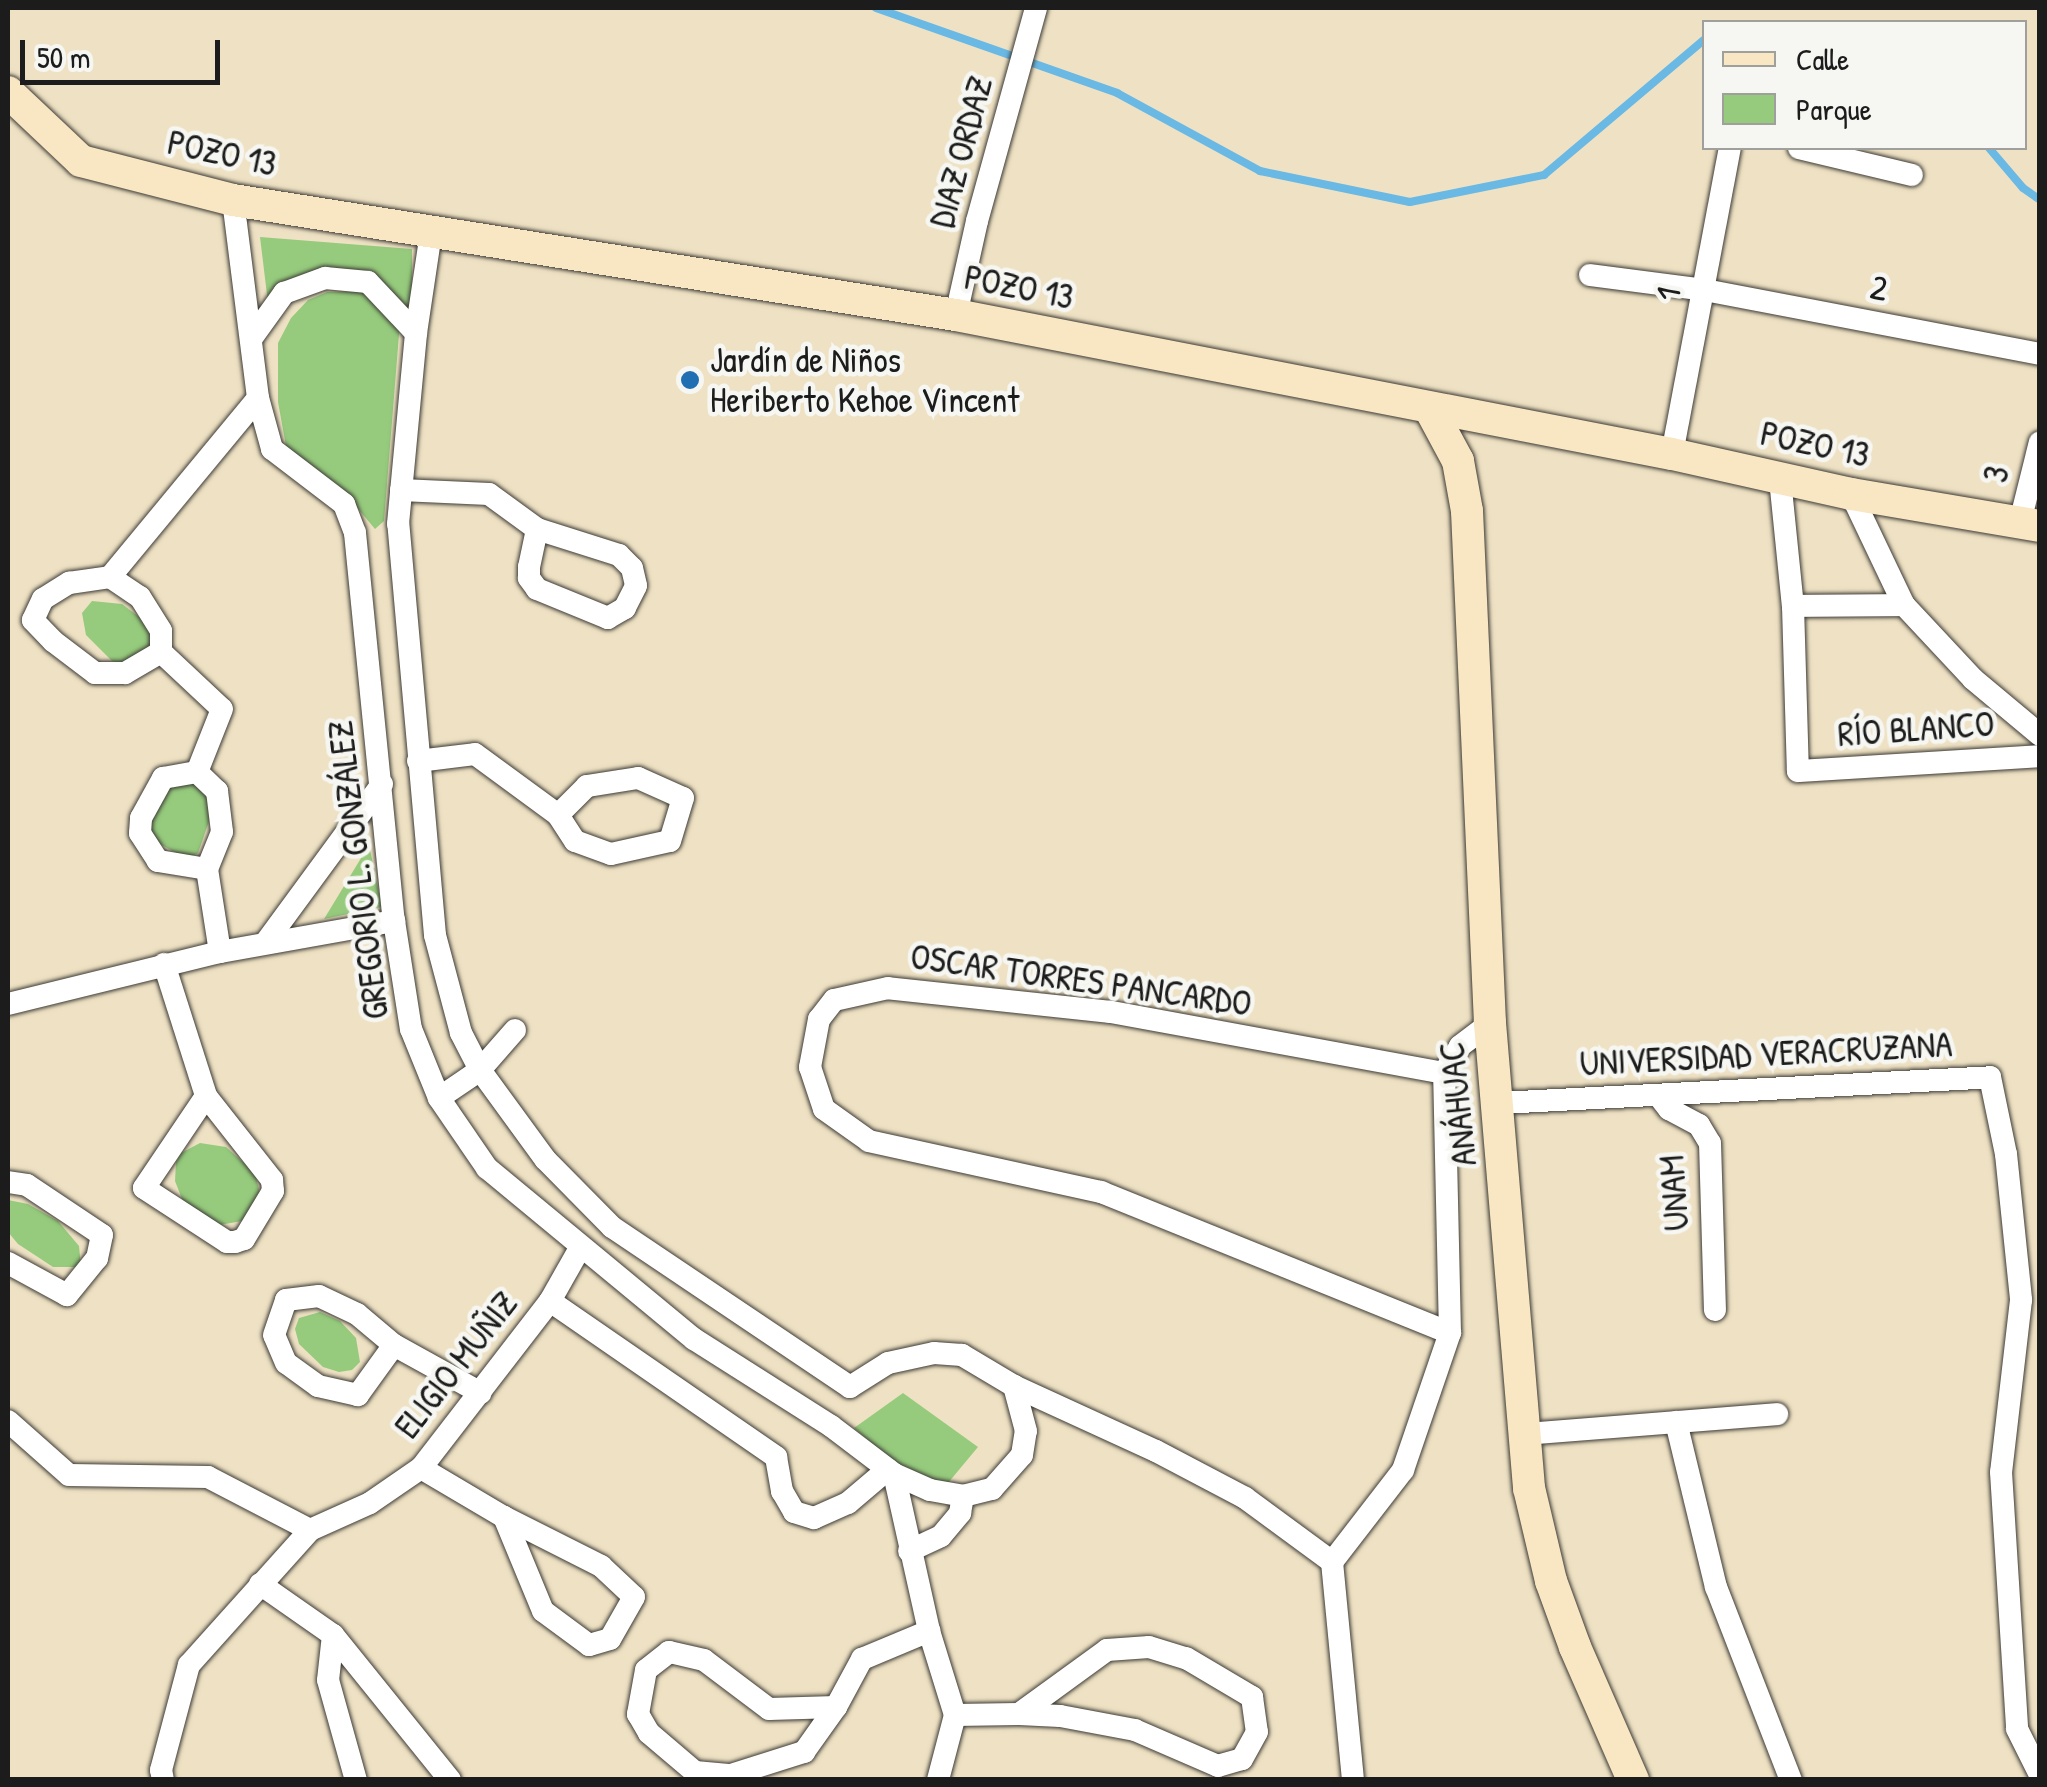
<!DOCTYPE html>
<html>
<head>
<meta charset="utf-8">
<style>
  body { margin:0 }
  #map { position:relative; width:2047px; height:1787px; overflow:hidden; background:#efe2c4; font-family:"Patrick Hand",sans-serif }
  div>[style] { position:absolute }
  .green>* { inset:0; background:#96cb7d }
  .stream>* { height:8px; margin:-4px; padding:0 4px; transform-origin:4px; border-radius:4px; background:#6ab8e4 }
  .roads { filter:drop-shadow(0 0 2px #3c3a35) drop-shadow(0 0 2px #3c3a35) }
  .street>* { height:22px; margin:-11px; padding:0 11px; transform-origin:11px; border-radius:11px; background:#fff }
  .secondary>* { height:32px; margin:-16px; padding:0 16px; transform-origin:16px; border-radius:16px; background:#f9e7c3 }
  .dots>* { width:28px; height:28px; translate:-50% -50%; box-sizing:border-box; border:5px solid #f6f6f2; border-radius:50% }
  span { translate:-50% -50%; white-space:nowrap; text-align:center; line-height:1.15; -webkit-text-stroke:9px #f6f6f2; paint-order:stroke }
  .street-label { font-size:35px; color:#1c1c1c }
  .poi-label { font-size:35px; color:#1c1c1c }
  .left { translate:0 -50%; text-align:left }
  .frame { position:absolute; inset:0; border:10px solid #1c1c1c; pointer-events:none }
  .legend { position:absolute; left:1702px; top:20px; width:325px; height:130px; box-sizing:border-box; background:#f6f6f2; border:2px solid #9f9f9c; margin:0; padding:12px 18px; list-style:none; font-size:30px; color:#1c1c1c }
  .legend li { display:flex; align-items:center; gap:20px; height:50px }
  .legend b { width:50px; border:2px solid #9f9f9c }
  .scale { position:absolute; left:20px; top:40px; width:200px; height:45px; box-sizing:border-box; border:5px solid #1c1c1c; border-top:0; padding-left:12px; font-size:30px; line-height:35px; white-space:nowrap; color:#1c1c1c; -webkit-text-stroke:8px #f6f6f2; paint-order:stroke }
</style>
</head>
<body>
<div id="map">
  <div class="green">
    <div style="clip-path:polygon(260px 237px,412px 249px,412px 318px,403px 302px,375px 283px,344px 276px,268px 303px)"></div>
    <div style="clip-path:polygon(361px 291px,400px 322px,384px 521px,375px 529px,339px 486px,286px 446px,278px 402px,278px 343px,291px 318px,308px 300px,327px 292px)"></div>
    <div style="clip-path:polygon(92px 601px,122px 604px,143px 620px,154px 641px,130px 667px,112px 661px,86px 635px,82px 613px)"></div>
    <div style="clip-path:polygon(188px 776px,205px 792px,212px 813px,198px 853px,187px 859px,151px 839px,147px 812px,172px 779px)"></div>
    <div style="clip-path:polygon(369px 845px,382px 907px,324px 919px)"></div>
    <div style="clip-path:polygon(200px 1143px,226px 1147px,255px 1173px,261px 1198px,248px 1220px,219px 1225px,190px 1209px,182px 1199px,175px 1181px,176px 1162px,181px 1153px)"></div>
    <div style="clip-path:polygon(8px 1200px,28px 1204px,58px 1221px,79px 1246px,81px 1267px,53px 1267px,18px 1244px,8px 1232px)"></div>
    <div style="clip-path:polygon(320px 1312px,340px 1321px,356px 1338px,360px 1362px,352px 1370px,339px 1372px,323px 1367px,299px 1344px,295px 1329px,299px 1318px)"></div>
    <div style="clip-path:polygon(903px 1393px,978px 1447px,948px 1483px,921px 1486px,854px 1428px)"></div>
  </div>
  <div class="stream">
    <div style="left:876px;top:8px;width:256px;rotate:19.4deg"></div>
    <div style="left:1117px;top:93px;width:163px;rotate:28.6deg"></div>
    <div style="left:1260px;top:171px;width:153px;rotate:11.7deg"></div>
    <div style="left:1410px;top:202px;width:137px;rotate:-11.4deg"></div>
    <div style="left:1544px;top:175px;width:209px;rotate:-40.2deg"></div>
    <div style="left:1989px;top:148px;width:52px;rotate:49.6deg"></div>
    <div style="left:2023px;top:188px;width:21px;rotate:35deg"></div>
  </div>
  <div class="roads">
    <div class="street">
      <div style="left:1799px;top:148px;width:116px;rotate:13.4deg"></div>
      <div style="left:233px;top:200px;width:200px;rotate:82.8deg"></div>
      <div style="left:258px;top:398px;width:53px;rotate:74.6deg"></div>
      <div style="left:272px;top:449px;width:91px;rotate:37.4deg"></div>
      <div style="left:344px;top:504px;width:31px;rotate:69deg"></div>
      <div style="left:355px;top:533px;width:390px;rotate:84.3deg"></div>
      <div style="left:394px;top:921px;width:109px;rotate:81.1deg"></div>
      <div style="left:411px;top:1029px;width:74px;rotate:67.9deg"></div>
      <div style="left:439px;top:1098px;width:85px;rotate:55.6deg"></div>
      <div style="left:487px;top:1168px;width:268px;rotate:39.6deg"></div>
      <div style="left:694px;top:1339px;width:162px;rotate:32.4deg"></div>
      <div style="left:831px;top:1426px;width:79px;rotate:37.3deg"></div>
      <div style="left:894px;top:1474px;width:39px;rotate:24deg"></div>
      <div style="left:930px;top:1490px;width:34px;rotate:10deg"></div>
      <div style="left:963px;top:1496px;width:30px;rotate:-14deg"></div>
      <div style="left:992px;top:1489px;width:45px;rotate:-48.6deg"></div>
      <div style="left:1022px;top:1455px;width:24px;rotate:-81deg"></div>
      <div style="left:1026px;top:1431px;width:47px;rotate:-104.9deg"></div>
      <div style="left:1014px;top:1386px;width:61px;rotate:-149.2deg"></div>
      <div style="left:962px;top:1355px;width:28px;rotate:-176deg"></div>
      <div style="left:934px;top:1353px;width:47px;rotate:167.7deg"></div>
      <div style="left:888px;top:1363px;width:45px;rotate:147.7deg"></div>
      <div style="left:850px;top:1387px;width:287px;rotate:-146.1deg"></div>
      <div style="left:612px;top:1227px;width:95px;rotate:-134.6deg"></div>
      <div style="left:545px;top:1159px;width:110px;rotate:-126.1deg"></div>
      <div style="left:480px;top:1070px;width:42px;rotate:-117.2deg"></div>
      <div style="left:461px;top:1033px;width:101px;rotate:-104.9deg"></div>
      <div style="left:435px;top:935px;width:413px;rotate:-95.1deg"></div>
      <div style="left:398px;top:524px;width:192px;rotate:-84.6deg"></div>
      <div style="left:416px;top:333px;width:101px;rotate:-81.5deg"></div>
      <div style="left:1590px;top:275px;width:116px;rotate:7.4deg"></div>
      <div style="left:1705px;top:290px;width:341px;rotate:10.8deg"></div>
      <div style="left:956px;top:315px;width:96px;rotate:-77.4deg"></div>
      <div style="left:977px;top:221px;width:221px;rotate:-74.5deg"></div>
      <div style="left:251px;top:339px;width:57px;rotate:-54.3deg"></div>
      <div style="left:284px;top:293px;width:44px;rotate:-20.1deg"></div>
      <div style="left:325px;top:278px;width:43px;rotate:5.3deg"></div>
      <div style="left:368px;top:282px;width:70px;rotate:46.7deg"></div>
      <div style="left:1672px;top:454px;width:311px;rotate:-79.3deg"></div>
      <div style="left:1780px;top:479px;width:128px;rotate:84.2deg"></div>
      <div style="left:1793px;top:606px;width:165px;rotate:88.3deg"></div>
      <div style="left:1798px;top:771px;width:242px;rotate:-3.5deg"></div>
      <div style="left:401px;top:490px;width:88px;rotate:2.6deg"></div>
      <div style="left:489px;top:494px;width:59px;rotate:36.1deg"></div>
      <div style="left:537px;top:529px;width:86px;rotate:17.6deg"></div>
      <div style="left:619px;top:555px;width:18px;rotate:45deg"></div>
      <div style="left:632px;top:568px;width:18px;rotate:77deg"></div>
      <div style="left:636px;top:586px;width:25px;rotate:117deg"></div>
      <div style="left:625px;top:608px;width:20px;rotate:150deg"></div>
      <div style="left:608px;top:618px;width:77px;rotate:-157.8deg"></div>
      <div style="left:537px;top:589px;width:14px;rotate:-126deg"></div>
      <div style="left:529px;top:578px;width:11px;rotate:-90deg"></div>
      <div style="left:529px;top:567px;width:39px;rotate:-78deg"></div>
      <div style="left:1851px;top:494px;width:123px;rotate:64.5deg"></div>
      <div style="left:1904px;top:605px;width:101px;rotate:47deg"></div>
      <div style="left:1973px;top:679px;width:87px;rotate:39.9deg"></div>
      <div style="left:2020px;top:522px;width:82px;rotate:-76deg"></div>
      <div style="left:110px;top:577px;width:36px;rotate:34deg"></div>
      <div style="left:140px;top:597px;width:40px;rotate:58deg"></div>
      <div style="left:161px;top:631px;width:21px;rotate:90deg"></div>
      <div style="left:161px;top:652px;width:42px;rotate:149.7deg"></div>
      <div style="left:125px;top:673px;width:30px;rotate:180deg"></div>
      <div style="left:95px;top:673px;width:53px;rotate:-142.7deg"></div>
      <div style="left:53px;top:641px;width:29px;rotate:-134deg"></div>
      <div style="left:33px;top:620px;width:23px;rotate:-65deg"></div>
      <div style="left:43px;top:599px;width:31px;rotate:-32deg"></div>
      <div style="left:69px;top:583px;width:41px;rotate:-8.3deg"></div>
      <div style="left:110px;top:577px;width:232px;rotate:-50.4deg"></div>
      <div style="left:1793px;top:606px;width:111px;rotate:-0.5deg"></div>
      <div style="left:161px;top:652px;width:83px;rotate:43.1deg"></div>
      <div style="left:222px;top:709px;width:68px;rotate:111.6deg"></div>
      <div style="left:418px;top:761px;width:57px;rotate:-7deg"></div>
      <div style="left:475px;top:754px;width:103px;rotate:36.3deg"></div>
      <div style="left:558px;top:815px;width:31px;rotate:57deg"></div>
      <div style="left:575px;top:841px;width:38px;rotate:20deg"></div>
      <div style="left:611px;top:854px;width:60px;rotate:-12.4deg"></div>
      <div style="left:670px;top:841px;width:45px;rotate:-73.2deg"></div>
      <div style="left:683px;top:798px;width:49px;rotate:-156deg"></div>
      <div style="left:638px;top:778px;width:52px;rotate:171.1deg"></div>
      <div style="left:587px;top:786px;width:41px;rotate:135deg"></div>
      <div style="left:207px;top:869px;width:50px;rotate:-170.7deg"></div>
      <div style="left:158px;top:861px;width:33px;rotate:-123deg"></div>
      <div style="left:140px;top:833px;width:15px;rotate:-86deg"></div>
      <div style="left:141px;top:818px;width:46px;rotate:-61.2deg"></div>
      <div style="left:163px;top:778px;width:35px;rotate:-10deg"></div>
      <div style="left:197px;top:772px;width:28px;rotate:44deg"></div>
      <div style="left:217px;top:791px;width:41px;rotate:83deg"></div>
      <div style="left:222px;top:832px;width:40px;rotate:112deg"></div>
      <div style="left:207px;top:869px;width:84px;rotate:81.1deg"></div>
      <div style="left:266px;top:942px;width:196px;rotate:-53.7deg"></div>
      <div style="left:164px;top:964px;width:139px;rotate:72.3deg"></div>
      <div style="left:206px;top:1096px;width:107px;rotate:51.8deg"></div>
      <div style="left:272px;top:1180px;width:11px;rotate:85deg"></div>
      <div style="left:273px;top:1191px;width:56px;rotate:121.1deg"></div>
      <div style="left:244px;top:1239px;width:9px;rotate:162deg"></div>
      <div style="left:235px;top:1242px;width:8px;rotate:180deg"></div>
      <div style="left:227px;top:1242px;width:99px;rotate:-147deg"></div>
      <div style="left:144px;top:1188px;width:111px;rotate:-56deg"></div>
      <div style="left:8px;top:1004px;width:218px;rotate:-13.8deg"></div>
      <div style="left:220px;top:952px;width:177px;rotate:-10.1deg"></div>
      <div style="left:1444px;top:1073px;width:339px;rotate:-169.6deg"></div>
      <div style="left:1111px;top:1012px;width:224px;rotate:-173.9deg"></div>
      <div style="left:888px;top:988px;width:55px;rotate:167.5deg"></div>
      <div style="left:834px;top:1000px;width:24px;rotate:128deg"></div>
      <div style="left:819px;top:1019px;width:49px;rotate:100.6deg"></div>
      <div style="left:810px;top:1067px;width:44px;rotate:71.6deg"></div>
      <div style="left:824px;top:1109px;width:55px;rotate:35.4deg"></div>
      <div style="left:869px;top:1141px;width:238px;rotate:12.4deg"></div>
      <div style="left:1101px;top:1192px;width:376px;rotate:22deg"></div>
      <div style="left:1658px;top:1095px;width:18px;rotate:52deg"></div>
      <div style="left:1669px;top:1109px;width:34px;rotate:28deg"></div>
      <div style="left:1699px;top:1125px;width:21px;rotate:59deg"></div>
      <div style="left:1710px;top:1143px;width:167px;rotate:88.3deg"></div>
      <div style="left:439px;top:1098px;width:50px;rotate:-34.3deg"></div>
      <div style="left:480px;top:1070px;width:53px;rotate:-48.8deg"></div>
      <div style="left:1500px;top:1103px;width:491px;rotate:-3deg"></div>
      <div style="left:1990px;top:1077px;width:79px;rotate:78.3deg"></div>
      <div style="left:2006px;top:1154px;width:147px;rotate:84.1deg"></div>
      <div style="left:2021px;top:1300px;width:173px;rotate:96.6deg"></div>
      <div style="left:2001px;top:1472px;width:257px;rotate:86.4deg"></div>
      <div style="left:2017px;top:1729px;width:51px;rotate:63.4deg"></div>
      <div style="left:8px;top:1182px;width:19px;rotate:9deg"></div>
      <div style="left:27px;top:1185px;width:90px;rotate:33.7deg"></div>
      <div style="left:102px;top:1235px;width:24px;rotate:102deg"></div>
      <div style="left:97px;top:1258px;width:48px;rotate:129deg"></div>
      <div style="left:67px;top:1295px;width:67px;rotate:-151.5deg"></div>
      <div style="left:550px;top:1301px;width:275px;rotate:34.6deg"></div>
      <div style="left:776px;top:1457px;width:35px;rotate:80deg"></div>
      <div style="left:782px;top:1491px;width:24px;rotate:60deg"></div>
      <div style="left:794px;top:1512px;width:21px;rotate:17deg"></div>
      <div style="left:814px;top:1518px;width:37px;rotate:-24deg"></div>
      <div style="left:848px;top:1503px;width:52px;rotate:-40.4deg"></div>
      <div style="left:394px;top:1345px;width:62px;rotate:125.8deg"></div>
      <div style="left:358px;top:1395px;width:41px;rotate:-167.3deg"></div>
      <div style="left:318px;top:1386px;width:39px;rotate:-144deg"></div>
      <div style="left:286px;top:1363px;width:30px;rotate:-113deg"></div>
      <div style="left:274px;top:1335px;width:37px;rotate:-71deg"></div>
      <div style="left:286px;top:1300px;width:33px;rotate:-7deg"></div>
      <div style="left:319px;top:1296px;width:42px;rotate:25.3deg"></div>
      <div style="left:357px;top:1314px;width:48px;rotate:40deg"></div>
      <div style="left:394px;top:1345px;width:99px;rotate:28.9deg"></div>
      <div style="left:1014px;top:1386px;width:156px;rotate:24.6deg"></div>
      <div style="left:1156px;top:1451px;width:101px;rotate:27.8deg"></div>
      <div style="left:1245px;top:1498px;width:108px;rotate:36.3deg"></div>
      <div style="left:8px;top:1421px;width:81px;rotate:41.5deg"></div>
      <div style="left:69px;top:1475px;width:139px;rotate:0.8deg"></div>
      <div style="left:208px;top:1477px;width:115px;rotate:27.5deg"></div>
      <div style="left:1676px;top:1422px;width:170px;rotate:76.4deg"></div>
      <div style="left:1716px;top:1587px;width:207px;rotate:68.8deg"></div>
      <div style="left:1525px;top:1434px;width:253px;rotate:-4.5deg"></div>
      <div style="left:421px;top:1468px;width:96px;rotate:30.6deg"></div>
      <div style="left:504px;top:1517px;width:109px;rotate:26.8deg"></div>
      <div style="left:601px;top:1566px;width:45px;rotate:43.2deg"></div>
      <div style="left:634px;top:1597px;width:48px;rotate:119.7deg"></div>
      <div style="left:610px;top:1639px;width:22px;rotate:164deg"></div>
      <div style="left:589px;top:1645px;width:57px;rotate:-143.5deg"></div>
      <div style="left:543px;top:1611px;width:102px;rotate:-112.5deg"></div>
      <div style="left:894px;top:1474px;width:161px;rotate:77.4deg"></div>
      <div style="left:929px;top:1631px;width:88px;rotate:72.8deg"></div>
      <div style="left:955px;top:1715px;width:67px;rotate:104.7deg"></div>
      <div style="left:909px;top:1551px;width:35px;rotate:-25deg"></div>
      <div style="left:941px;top:1536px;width:30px;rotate:-50deg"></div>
      <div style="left:960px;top:1513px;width:17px;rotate:-80deg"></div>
      <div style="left:260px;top:1584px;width:89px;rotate:34.9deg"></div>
      <div style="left:333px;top:1635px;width:186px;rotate:51.1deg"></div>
      <div style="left:333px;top:1635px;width:45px;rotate:96.3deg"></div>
      <div style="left:328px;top:1680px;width:104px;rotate:74.4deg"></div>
      <div style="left:836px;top:1707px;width:67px;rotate:178.3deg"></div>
      <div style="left:769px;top:1709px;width:81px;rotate:-143deg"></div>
      <div style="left:704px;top:1660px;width:36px;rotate:-167deg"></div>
      <div style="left:669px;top:1652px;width:29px;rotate:142deg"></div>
      <div style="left:646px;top:1670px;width:45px;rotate:100.3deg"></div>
      <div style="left:638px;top:1714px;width:22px;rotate:60deg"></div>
      <div style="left:649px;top:1733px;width:60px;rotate:40.3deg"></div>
      <div style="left:695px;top:1772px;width:36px;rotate:5deg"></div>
      <div style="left:731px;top:1775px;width:77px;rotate:-17.5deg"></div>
      <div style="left:804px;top:1752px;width:55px;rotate:-54.6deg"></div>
      <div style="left:836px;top:1707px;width:55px;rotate:-61.6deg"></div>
      <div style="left:862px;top:1659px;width:73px;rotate:-22.7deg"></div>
      <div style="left:955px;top:1715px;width:64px;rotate:-0.9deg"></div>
      <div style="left:1019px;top:1714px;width:109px;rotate:-36deg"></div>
      <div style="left:1107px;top:1650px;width:42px;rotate:-4.1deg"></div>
      <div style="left:1149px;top:1647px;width:39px;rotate:17deg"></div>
      <div style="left:1186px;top:1658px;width:77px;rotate:30.6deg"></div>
      <div style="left:1252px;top:1697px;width:35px;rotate:82deg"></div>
      <div style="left:1257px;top:1732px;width:31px;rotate:119deg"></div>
      <div style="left:1242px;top:1759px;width:25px;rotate:164deg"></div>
      <div style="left:1218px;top:1766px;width:90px;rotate:-156.6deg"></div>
      <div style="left:1135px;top:1730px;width:76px;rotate:-169.4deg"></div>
      <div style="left:1060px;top:1716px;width:41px;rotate:-177.2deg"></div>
      <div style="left:163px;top:1780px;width:10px;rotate:-101deg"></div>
      <div style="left:161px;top:1770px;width:109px;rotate:-75.1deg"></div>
      <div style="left:189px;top:1665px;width:181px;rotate:-48.1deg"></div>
      <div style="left:310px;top:1530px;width:66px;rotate:-24.2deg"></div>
      <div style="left:370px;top:1503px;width:62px;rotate:-34.5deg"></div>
      <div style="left:421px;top:1468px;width:211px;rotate:-52.3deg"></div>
      <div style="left:550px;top:1301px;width:61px;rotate:-60.5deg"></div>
      <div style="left:1353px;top:1780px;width:219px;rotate:-95.5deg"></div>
      <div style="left:1332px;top:1562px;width:116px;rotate:-52.3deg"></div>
      <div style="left:1403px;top:1470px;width:145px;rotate:-71.1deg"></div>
      <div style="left:1450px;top:1333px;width:260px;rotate:-91.3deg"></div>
      <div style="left:1444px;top:1073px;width:31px;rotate:-59deg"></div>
      <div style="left:1460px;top:1046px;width:38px;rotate:-37deg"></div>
    </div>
    <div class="secondary">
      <div style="left:8px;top:92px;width:100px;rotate:43.4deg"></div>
      <div style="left:81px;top:161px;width:157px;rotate:14.4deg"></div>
      <div style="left:233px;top:200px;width:732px;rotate:9.04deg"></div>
      <div style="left:956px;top:315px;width:729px;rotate:10.99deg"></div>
      <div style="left:1672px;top:454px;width:183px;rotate:12.6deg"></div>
      <div style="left:1851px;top:494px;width:192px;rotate:9.6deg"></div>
      <div style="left:1430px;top:409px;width:59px;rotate:61.7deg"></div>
      <div style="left:1458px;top:461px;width:51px;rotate:79.8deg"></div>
      <div style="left:1467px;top:511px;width:513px;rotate:87.43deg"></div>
      <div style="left:1490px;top:1023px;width:467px;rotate:85.2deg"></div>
      <div style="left:1529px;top:1488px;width:96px;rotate:76.7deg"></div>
      <div style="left:1551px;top:1581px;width:70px;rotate:70deg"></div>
      <div style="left:1575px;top:1647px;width:145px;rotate:66.4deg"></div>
    </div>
  </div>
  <div class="dots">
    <div style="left:690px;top:380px;background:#1f6fb2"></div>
  </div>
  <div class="street-label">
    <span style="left:961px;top:152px;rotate:-75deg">DIAZ ORDAZ</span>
    <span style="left:222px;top:153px;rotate:12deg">POZO 13</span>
    <span style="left:1019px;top:287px;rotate:11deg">POZO 13</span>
    <span style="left:1879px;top:288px;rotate:11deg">2</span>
    <span style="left:1668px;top:294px;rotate:-79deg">1</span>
    <span style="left:1815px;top:444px;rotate:12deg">POZO 13</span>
    <span style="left:1996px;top:474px;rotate:-76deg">3</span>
    <span style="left:1916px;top:729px;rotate:-4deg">RÍO BLANCO</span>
    <span style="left:358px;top:870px;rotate:-97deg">GREGORIO L. GONZÁLEZ</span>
    <span style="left:1081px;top:980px;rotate:8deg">OSCAR TORRES PANCARDO</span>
    <span style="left:1766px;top:1054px;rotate:-3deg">UNIVERSIDAD VERACRUZANA</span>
    <span style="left:1458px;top:1104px;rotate:-96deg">ANÁHUAC</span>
    <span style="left:1674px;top:1193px;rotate:-94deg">UNAM</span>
    <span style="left:456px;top:1365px;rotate:-52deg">ELIGIO MUÑIZ</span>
  </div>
  <div class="poi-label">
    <span class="left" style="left:710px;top:380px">Jardín de Niños<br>Heriberto Kehoe Vincent</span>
  </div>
  <div class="frame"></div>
  <ul class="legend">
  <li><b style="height:12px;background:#f9e7c3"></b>Calle</li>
  <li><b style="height:28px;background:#96cb7d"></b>Parque</li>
  </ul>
  <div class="scale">50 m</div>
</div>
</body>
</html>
